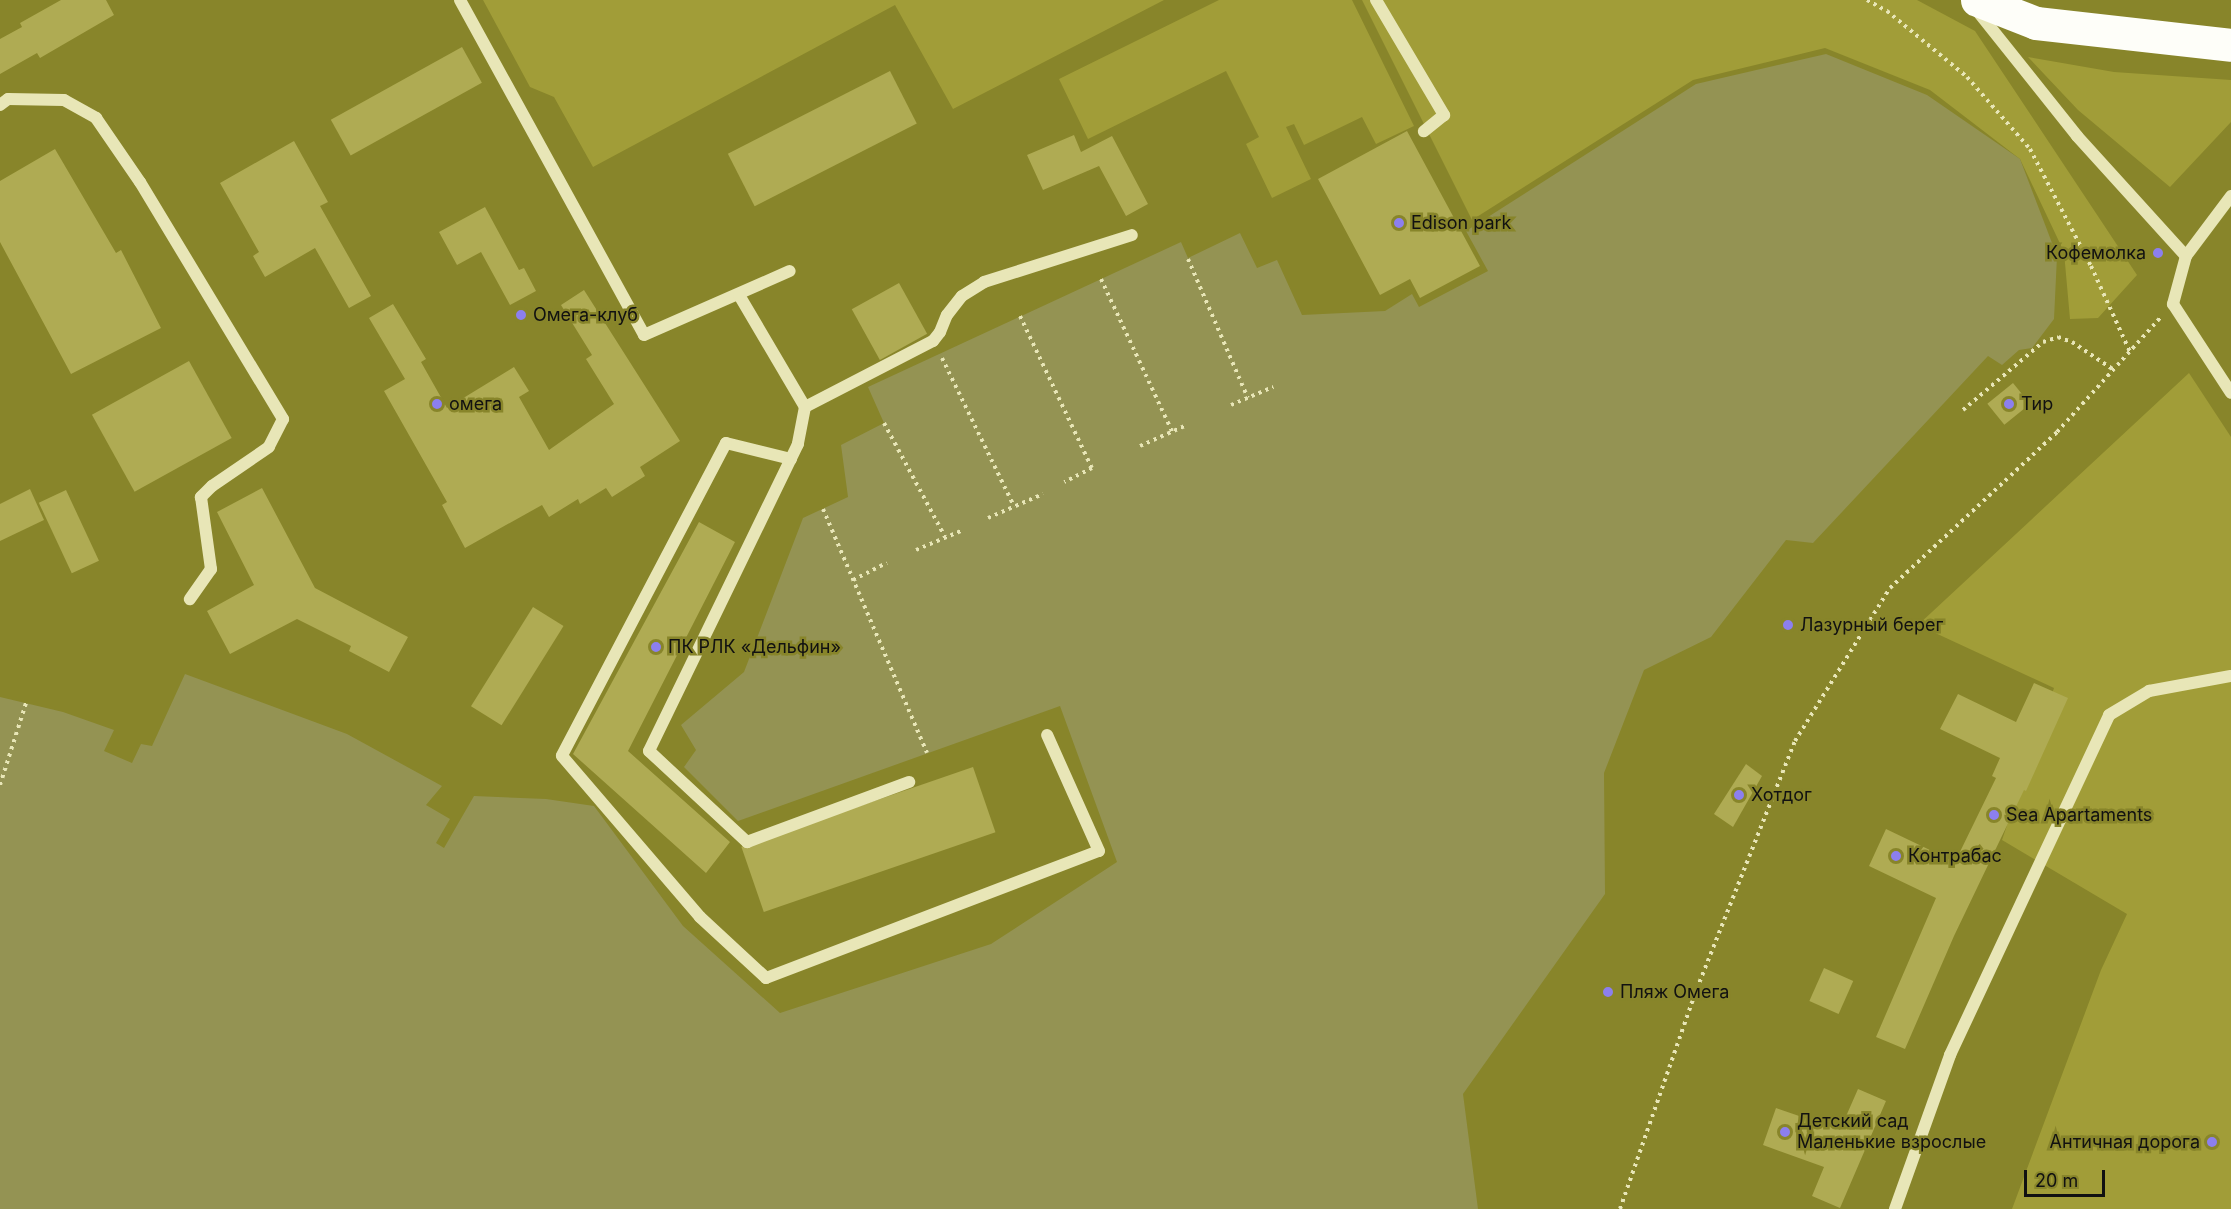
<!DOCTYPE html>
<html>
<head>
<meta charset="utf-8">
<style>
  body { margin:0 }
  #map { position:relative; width:2231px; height:1209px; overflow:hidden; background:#88852a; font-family:Inter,sans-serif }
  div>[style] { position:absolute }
  .green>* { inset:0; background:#a19d38 }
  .water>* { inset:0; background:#949353 }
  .building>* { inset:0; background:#afab53; transform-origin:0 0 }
  .path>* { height:4px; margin-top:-2px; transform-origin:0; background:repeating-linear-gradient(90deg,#e8e6b7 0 3px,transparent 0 7.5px) }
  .lane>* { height:12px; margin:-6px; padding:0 6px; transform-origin:6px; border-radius:6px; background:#e8e6b7 }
  .primary>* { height:33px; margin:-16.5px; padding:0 16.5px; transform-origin:16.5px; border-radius:16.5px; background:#fefef9 }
  .dots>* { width:16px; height:16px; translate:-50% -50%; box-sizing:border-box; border:3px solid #88852a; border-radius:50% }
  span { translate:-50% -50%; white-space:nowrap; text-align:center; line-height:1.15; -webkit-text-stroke:5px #88852a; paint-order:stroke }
  .poi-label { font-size:18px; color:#111 }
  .left { translate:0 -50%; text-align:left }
  .right { translate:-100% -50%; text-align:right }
  .scale { position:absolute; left:2024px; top:1170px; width:81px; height:27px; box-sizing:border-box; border:3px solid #111; border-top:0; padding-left:8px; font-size:18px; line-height:21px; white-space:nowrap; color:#111; -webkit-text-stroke:4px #88852a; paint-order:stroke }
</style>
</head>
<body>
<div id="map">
  <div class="green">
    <div style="clip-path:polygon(483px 0,1164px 0,953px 109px,895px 5px,593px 167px,554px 97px,530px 87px)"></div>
    <div style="clip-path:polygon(1219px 0,1352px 0,1414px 126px,1376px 144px,1362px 117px,1304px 145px,1294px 124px,1286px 127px,1311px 179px,1272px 198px,1246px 144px,1259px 137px,1226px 71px,1088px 139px,1059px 79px)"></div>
    <div style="clip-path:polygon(1362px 0,1917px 0,1975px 31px,2137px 275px,2098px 318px,2070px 319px,2064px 252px,2020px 159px,1930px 90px,1825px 48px,1693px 80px,1472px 220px)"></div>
    <div style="clip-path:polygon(2028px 57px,2114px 72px,2231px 80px,2231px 122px,2170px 187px,2078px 110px)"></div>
    <div style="clip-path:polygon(2189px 373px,2231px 437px,2231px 1209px,2012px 1209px,2101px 970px,2127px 914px,2002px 840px,2054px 688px,1918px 625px)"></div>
  </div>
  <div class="water">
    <div style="clip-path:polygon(1826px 54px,1927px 95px,2020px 159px,2057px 256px,2054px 319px,2032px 348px,2019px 350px,2002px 365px,1988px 356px,1813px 543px,1786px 540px,1711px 637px,1644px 670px,1604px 773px,1605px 894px,1463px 1094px,1478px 1209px,0 1209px,0 697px,63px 712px,114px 730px,104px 751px,132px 763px,141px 744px,152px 746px,185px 674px,347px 734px,442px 786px,426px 805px,450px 819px,436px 843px,444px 848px,474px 796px,546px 799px,594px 806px,683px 926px,780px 1013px,991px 944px,1117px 862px,1060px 706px,738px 821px,684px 767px,696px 750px,681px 725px,744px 672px,803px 518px,848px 497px,841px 445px,884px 423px,868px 387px,1181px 242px,1188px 258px,1240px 233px,1257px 268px,1277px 260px,1302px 315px,1385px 311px,1412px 294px,1419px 307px,1488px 271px,1466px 231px,1696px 84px)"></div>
  </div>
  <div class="building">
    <div style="clip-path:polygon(61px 0,106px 0,114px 15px,40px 58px,37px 53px,0 74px,0 39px,22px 27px,20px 23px)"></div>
    <div style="left:462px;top:47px;width:41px;height:150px;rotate:61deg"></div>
    <div style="left:890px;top:71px;width:59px;height:182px;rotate:63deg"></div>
    <div style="clip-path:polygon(1407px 131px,1480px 266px,1420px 298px,1410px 279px,1380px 295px,1318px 179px)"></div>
    <div style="clip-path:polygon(1074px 135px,1081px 152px,1112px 136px,1148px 204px,1126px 216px,1099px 166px,1043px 190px,1027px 155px)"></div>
    <div style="clip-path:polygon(294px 141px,328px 202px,320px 206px,371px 296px,349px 308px,315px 248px,265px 277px,253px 256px,259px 252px,220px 183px)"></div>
    <div style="clip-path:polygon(55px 149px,116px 253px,121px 250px,161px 328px,71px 374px,0 242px,0 181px)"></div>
    <div style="clip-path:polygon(485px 207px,519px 270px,524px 268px,536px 291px,510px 305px,481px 252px,457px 265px,439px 232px)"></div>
    <div style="left:899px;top:283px;width:58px;height:54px;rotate:61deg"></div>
    <div style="clip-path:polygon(584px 290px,680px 441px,640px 467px,645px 476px,612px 497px,606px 488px,580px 504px,578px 499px,549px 517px,542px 505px,465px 548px,442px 505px,447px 502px,384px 391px,405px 379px,369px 318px,393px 304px,426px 359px,421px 362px,447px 408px,514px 367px,529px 391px,519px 397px,549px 450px,614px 404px,586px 359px,592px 355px,561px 305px)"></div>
    <div style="left:189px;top:361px;width:88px;height:111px;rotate:61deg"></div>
    <div style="left:2013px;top:383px;width:27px;height:33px;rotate:51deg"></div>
    <div style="clip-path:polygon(262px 488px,315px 588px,408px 637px,389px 672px,349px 651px,351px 646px,297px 619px,230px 654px,207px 611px,254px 585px,217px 512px)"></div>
    <div style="clip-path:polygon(30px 489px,44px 520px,0 541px,0 504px)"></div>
    <div style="left:66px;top:490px;width:78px;height:30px;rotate:65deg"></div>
    <div style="clip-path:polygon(699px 522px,735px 542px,628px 751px,730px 842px,706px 873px,573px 754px)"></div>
    <div style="left:533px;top:607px;width:36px;height:117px;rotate:32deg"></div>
    <div style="clip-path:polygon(2034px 683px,2068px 698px,2026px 791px,2024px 790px,1954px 936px,1905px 1049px,1876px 1037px,1936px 898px,1869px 866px,1886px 829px,1955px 862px,1996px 778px,1992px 776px,2000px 758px,1940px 729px,1958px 694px,2016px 722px)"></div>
    <div style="clip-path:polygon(1746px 764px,1762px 776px,1733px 827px,1714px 814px)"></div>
    <div style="left:973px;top:767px;width:69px;height:245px;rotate:71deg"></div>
    <div style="left:1824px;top:968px;width:32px;height:36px;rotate:24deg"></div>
    <div style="clip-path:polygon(1858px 1089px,1886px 1101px,1840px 1208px,1812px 1196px,1824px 1167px,1763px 1145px,1776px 1108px,1840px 1130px)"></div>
  </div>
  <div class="path">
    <div style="left:1867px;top:0;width:23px;rotate:29deg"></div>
    <div style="left:1887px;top:11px;width:104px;rotate:39.5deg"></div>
    <div style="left:1967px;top:77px;width:96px;rotate:48.8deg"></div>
    <div style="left:2030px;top:149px;width:132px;rotate:62.5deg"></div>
    <div style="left:2091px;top:266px;width:94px;rotate:65.6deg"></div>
    <div style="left:1188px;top:259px;width:151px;rotate:66.7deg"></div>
    <div style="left:1101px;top:279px;width:168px;rotate:65deg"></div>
    <div style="left:1020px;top:316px;width:168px;rotate:64.7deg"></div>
    <div style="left:1092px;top:468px;width:31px;rotate:153deg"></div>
    <div style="left:942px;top:358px;width:165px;rotate:64.1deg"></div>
    <div style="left:1231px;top:405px;width:46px;rotate:-23.2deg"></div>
    <div style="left:1963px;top:410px;width:105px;rotate:-40.4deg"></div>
    <div style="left:2043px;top:342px;width:16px;rotate:-18deg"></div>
    <div style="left:2058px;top:337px;width:15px;rotate:20deg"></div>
    <div style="left:2072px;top:342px;width:50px;rotate:33.7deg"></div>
    <div style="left:884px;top:423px;width:129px;rotate:61.8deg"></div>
    <div style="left:1140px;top:446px;width:51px;rotate:-24.1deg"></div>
    <div style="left:823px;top:509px;width:265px;rotate:66.9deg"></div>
    <div style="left:988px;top:518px;width:60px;rotate:-23.6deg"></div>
    <div style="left:916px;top:550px;width:49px;rotate:-22.9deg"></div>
    <div style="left:853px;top:580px;width:38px;rotate:-27deg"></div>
    <div style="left:0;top:785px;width:89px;rotate:-72.4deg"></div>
    <div style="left:1620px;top:1209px;width:225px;rotate:-70.8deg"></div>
    <div style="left:1694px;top:996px;width:274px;rotate:-68.4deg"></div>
    <div style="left:1795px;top:741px;width:180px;rotate:-58.2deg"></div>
    <div style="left:1890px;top:588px;width:229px;rotate:-43deg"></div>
    <div style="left:2057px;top:432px;width:154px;rotate:-47.9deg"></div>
  </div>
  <div class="lane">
    <div style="left:460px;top:0;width:382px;rotate:61.2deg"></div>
    <div style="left:644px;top:335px;width:159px;rotate:-23.7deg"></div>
    <div style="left:1376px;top:0;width:134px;rotate:59.4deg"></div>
    <div style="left:1444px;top:115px;width:26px;rotate:141deg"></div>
    <div style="left:1975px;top:8px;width:164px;rotate:51.4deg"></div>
    <div style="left:2077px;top:136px;width:162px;rotate:47.8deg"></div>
    <div style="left:2186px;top:256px;width:50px;rotate:105.2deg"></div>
    <div style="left:2173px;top:304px;width:106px;rotate:56.9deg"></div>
    <div style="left:0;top:105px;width:10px;rotate:-37deg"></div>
    <div style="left:8px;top:99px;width:56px;rotate:1deg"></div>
    <div style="left:64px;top:100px;width:37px;rotate:29deg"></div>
    <div style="left:96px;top:118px;width:78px;rotate:55.5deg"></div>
    <div style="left:140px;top:182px;width:277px;rotate:58.9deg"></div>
    <div style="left:283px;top:419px;width:31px;rotate:117deg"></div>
    <div style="left:269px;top:447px;width:69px;rotate:145.6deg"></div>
    <div style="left:212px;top:486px;width:16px;rotate:135deg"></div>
    <div style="left:201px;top:497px;width:73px;rotate:82.1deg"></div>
    <div style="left:211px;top:569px;width:37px;rotate:125deg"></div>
    <div style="left:2186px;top:256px;width:75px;rotate:-53.1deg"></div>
    <div style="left:739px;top:295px;width:130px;rotate:59.5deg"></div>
    <div style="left:805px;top:407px;width:38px;rotate:101deg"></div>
    <div style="left:798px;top:444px;width:341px;rotate:115.9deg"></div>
    <div style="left:649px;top:751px;width:134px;rotate:42.9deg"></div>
    <div style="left:747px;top:842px;width:173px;rotate:-20.3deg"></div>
    <div style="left:805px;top:407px;width:144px;rotate:-27.3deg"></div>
    <div style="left:933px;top:341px;width:11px;rotate:-52deg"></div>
    <div style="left:940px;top:332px;width:18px;rotate:-68deg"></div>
    <div style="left:947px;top:315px;width:24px;rotate:-52deg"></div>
    <div style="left:962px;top:296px;width:26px;rotate:-32deg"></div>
    <div style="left:984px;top:282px;width:155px;rotate:-17.6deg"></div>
    <div style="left:791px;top:459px;width:67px;rotate:-166.2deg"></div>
    <div style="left:726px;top:443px;width:353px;rotate:117.7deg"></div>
    <div style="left:562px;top:756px;width:212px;rotate:49.4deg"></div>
    <div style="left:700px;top:917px;width:90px;rotate:42.7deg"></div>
    <div style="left:766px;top:978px;width:356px;rotate:-20.9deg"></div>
    <div style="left:1099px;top:851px;width:127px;rotate:-114.1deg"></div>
    <div style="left:1895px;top:1209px;width:164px;rotate:-70.3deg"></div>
    <div style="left:1950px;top:1055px;width:375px;rotate:-64.9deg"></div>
    <div style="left:2109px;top:715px;width:47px;rotate:-31deg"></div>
    <div style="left:2149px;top:691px;width:83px;rotate:-10.4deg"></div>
  </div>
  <div class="primary">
    <div style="left:1977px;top:0;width:63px;rotate:21.3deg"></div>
    <div style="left:2036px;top:23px;width:196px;rotate:6.4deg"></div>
  </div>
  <div class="dots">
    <div style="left:1399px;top:223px;background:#8c7fee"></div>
    <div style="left:2158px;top:253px;background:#8c7fee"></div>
    <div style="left:521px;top:315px;background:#8c7fee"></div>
    <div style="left:437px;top:404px;background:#8c7fee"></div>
    <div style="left:2009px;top:404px;background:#8c7fee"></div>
    <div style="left:1788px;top:625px;background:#8c7fee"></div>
    <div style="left:656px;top:647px;background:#8c7fee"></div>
    <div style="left:1739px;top:795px;background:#8c7fee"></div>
    <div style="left:1994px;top:815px;background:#8c7fee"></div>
    <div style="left:1896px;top:856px;background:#8c7fee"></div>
    <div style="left:1608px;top:992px;background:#8c7fee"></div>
    <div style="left:1785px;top:1132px;background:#8c7fee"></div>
    <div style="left:2212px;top:1142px;background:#8c7fee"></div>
  </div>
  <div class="poi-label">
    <span class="left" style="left:1411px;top:223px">Edison park</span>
    <span class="right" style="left:2146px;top:253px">Кофемолка</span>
    <span class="left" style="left:533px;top:315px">Омега-клуб</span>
    <span class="left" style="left:449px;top:404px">омега</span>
    <span class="left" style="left:2021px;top:404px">Тир</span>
    <span class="left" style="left:1800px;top:625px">Лазурный берег</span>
    <span class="left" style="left:668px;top:647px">ПК РЛК «Дельфин»</span>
    <span class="left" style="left:1751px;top:795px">Хотдог</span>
    <span class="left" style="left:2006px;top:815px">Sea Apartaments</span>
    <span class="left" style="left:1908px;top:856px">Контрабас</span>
    <span class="left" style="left:1620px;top:992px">Пляж Омега</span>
    <span class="left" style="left:1797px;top:1132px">Детский сад<br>Маленькие взрослые</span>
    <span class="right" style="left:2200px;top:1142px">Античная дорога</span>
  </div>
  <div class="scale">20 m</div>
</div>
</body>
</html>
